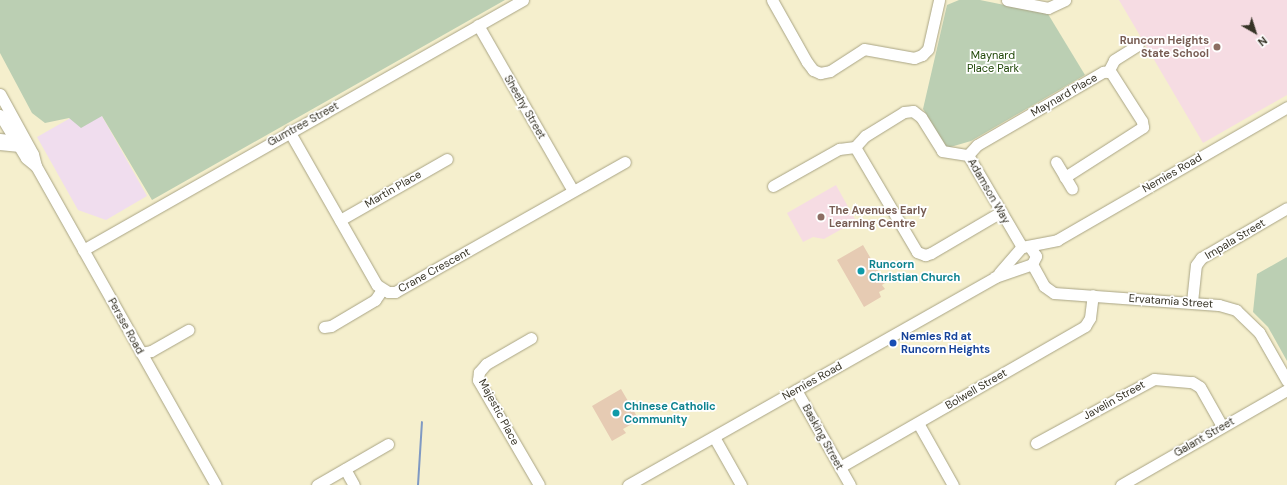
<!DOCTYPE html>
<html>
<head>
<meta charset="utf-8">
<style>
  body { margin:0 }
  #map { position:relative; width:1287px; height:485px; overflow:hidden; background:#f5efcd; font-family:"DM Sans",sans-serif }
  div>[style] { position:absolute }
  .industrial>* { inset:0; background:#f0ddee }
  .education>* { inset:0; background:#f6dce3 }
  .green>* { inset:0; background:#bbcfb3 }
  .stream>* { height:2px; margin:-1px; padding:0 1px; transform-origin:1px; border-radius:1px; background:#7f99c3 }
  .building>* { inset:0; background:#e6cbb3 }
  .roads { filter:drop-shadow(0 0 1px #a9a484) drop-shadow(0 0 1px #a9a484) }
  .minor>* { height:11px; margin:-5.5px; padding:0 5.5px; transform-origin:5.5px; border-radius:5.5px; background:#fff }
  .highway>* { height:16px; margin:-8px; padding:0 8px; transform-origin:8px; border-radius:8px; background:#fff }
  .dots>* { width:11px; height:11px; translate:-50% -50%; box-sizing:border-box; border:2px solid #fff; border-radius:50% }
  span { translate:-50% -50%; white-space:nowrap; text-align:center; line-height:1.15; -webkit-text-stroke:3.5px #fff; paint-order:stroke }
  .education-label { font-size:11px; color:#785e54; font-weight:700 }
  .right { translate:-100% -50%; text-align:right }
  .left { translate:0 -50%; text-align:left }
  .park-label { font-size:11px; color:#214809 }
  .street-label { font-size:11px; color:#363326 }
  .culture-label { font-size:11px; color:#0d838f; font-weight:700 }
  .transit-label { font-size:11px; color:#164399; font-weight:700 }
  .north { position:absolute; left:1235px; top:12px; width:40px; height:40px; -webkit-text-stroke:3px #fff; paint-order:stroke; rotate:141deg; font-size:11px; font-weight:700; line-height:16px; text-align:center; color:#363326 }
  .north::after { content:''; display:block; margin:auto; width:14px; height:18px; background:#363326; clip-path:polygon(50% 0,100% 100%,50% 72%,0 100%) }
</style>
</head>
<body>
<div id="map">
  <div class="industrial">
    <div style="clip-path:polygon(74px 116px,102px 116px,147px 196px,106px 220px,78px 210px,37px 137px)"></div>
  </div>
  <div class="education">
    <div style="clip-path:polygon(1119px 0,1287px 0,1287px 95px,1203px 143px)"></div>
    <div style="clip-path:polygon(836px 185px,856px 221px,824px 239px,813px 237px,803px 242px,787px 213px)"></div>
  </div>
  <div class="green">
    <div style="clip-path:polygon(0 0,505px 0,152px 200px,102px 116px,81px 128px,69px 118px,45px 123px,32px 113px,0 53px)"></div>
    <div style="clip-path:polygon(959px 0,980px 0,1048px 14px,1085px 75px,971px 141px,947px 148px,923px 109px,947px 5px)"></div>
    <div style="clip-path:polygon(1287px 257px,1287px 361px,1268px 327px,1253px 312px,1257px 274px)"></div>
  </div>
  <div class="stream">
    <div style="left:418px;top:485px;width:63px;rotate:-86.4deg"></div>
  </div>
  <div class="building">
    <div style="clip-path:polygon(863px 245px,885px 283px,882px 285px,885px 289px,879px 292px,881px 297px,864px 307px,837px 260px)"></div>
    <div style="clip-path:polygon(621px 389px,639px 420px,623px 429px,626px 433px,612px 441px,592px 406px)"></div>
  </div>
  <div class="roads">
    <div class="minor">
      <div style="left:772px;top:0;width:71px;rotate:60.6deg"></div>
      <div style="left:807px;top:62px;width:10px;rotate:53deg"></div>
      <div style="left:813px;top:70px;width:8px;rotate:23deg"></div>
      <div style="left:820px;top:73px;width:10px;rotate:-11deg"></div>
      <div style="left:830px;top:71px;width:40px;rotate:-32.9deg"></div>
      <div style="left:864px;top:49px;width:51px;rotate:10.2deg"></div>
      <div style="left:914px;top:58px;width:9px;rotate:-21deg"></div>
      <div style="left:922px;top:55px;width:8px;rotate:-45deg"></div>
      <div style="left:928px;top:49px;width:50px;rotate:-77.3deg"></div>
      <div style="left:1007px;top:0;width:42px;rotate:11deg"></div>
      <div style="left:1048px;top:8px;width:19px;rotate:-25deg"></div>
      <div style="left:478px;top:25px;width:189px;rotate:60.2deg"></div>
      <div style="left:1108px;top:72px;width:13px;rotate:-63deg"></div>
      <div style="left:1114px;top:60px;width:28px;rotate:-32deg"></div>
      <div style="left:0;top:94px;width:68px;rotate:61.2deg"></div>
      <div style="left:33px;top:154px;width:12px;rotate:76deg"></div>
      <div style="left:36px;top:166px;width:366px;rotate:60.6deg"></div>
      <div style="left:0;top:115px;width:50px;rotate:58.8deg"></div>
      <div style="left:26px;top:158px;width:13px;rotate:39deg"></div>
      <div style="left:289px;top:131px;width:177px;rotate:60.3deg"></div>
      <div style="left:377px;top:285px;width:13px;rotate:32deg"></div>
      <div style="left:388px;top:292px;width:7px"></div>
      <div style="left:395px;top:292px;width:264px;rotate:-29.5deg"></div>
      <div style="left:855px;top:147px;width:122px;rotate:59.4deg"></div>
      <div style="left:917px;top:252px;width:9px;rotate:21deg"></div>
      <div style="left:925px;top:255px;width:6px;rotate:-18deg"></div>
      <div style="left:931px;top:253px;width:81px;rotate:-30.4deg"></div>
      <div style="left:968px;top:155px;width:13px;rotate:-48deg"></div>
      <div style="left:977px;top:145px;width:146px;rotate:-30.1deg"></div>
      <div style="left:1103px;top:72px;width:7px;rotate:-8deg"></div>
      <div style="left:1110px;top:71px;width:59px;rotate:57.4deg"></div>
      <div style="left:1142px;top:121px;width:6px;rotate:81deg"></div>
      <div style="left:1143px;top:127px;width:93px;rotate:147.3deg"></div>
      <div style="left:1056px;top:162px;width:31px;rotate:59deg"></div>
      <div style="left:773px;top:186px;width:76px;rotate:-29.3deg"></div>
      <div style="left:839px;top:149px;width:16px;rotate:-7deg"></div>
      <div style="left:855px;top:147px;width:15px;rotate:-48deg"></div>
      <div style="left:865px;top:136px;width:46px;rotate:-31.6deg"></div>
      <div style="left:904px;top:112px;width:9px;rotate:-6deg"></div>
      <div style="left:913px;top:111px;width:10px;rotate:37deg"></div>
      <div style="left:921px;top:117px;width:40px;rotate:58deg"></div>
      <div style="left:942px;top:151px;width:26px;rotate:9deg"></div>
      <div style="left:968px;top:155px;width:107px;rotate:59.6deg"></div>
      <div style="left:340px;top:220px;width:123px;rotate:-29.7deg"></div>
      <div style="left:83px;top:250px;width:506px;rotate:-29.6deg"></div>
      <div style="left:1032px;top:264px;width:25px;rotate:61deg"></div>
      <div style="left:1044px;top:286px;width:12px;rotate:35deg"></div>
      <div style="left:1054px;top:293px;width:165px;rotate:4.2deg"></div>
      <div style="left:1219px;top:305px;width:18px;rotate:16deg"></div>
      <div style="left:1236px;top:310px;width:32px;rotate:44deg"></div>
      <div style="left:1259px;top:332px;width:56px;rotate:60.3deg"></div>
      <div style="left:999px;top:273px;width:35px;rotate:-49deg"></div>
      <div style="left:1022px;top:247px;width:36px;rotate:-11deg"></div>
      <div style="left:1057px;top:240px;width:266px;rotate:-30deg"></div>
      <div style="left:1192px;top:302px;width:37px;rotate:-84deg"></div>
      <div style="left:1196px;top:265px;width:9px;rotate:-54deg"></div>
      <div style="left:1201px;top:258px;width:99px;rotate:-30.2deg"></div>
      <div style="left:324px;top:327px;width:7px;rotate:-8deg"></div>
      <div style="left:331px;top:326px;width:51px;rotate:-30.6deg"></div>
      <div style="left:375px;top:300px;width:11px;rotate:-56deg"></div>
      <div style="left:531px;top:338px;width:52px;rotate:150deg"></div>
      <div style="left:486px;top:364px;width:11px;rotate:131deg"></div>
      <div style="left:479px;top:372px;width:8px;rotate:97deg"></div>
      <div style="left:478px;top:380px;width:121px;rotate:59.8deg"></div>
      <div style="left:141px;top:353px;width:10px;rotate:-11deg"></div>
      <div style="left:151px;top:351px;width:43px;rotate:-29.6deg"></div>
      <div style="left:796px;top:390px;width:109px;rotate:60.4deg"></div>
      <div style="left:918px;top:423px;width:71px;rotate:60.6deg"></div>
      <div style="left:714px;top:437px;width:55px;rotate:60.6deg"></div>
      <div style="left:1036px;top:443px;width:134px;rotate:-28.5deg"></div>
      <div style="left:1154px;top:379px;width:38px;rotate:5deg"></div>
      <div style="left:1192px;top:382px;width:9px;rotate:32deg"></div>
      <div style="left:1200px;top:387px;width:45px;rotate:60.6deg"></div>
      <div style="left:840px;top:467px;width:283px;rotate:-29.9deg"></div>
      <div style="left:1085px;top:326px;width:9px;rotate:-58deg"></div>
      <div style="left:1090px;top:318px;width:23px;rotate:-83deg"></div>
      <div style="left:345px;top:469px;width:18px;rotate:61deg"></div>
      <div style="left:317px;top:485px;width:82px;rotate:-30deg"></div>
      <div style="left:628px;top:485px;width:422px;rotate:-29.5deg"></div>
      <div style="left:995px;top:277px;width:39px;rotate:-19deg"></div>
      <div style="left:1032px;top:264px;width:9px;rotate:-63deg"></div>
      <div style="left:1036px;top:256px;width:11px;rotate:-124deg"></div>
      <div style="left:1121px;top:485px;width:191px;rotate:-29.8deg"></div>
    </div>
    <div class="highway">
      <div style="left:0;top:142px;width:18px;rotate:6deg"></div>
    </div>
  </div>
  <div class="dots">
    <div style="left:1217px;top:47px;background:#8d6e63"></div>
    <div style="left:821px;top:217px;background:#8d6e63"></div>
    <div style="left:861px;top:271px;background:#0f9aa8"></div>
    <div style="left:893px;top:343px;background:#1a4fb4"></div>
    <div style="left:616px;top:413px;background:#0f9aa8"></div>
  </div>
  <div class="education-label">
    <span class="right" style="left:1209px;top:47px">Runcorn Heights<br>State School</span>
    <span class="left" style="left:829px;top:217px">The Avenues Early<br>Learning Centre</span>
  </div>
  <div class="park-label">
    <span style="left:993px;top:62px">Maynard<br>Place Park</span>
  </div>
  <div class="street-label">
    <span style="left:1064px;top:95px;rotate:-30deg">Maynard Place</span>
    <span style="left:525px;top:107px;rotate:60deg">Sheehy Street</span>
    <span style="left:303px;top:124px;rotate:-29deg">Gumtree Street</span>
    <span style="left:1172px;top:173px;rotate:-30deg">Nemies Road</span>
    <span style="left:393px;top:189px;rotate:-30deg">Martin Place</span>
    <span style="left:989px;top:191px;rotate:60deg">Adamson Way</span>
    <span style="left:1235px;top:239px;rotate:-31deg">Impala Street</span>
    <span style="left:434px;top:270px;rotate:-29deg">Crane Crescent</span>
    <span style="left:1171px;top:301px;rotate:4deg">Ervatamia Street</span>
    <span style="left:126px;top:326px;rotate:61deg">Persse Road</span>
    <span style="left:812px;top:381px;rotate:-29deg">Nemies Road</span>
    <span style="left:976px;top:389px;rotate:-30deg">Bolwell Street</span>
    <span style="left:1114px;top:400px;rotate:-29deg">Javelin Street</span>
    <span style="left:499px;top:412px;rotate:62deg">Majestic Place</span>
    <span style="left:823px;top:437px;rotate:61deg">Basking Street</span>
    <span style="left:1204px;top:437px;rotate:-30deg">Galant Street</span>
  </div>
  <div class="culture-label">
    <span class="left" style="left:869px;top:271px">Runcorn<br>Christian Church</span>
    <span class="left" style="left:624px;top:413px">Chinese Catholic<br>Community</span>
  </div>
  <div class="transit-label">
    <span class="left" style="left:901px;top:343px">Nemies Rd at<br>Runcorn Heights</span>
  </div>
  <div class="north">N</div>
</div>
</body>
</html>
